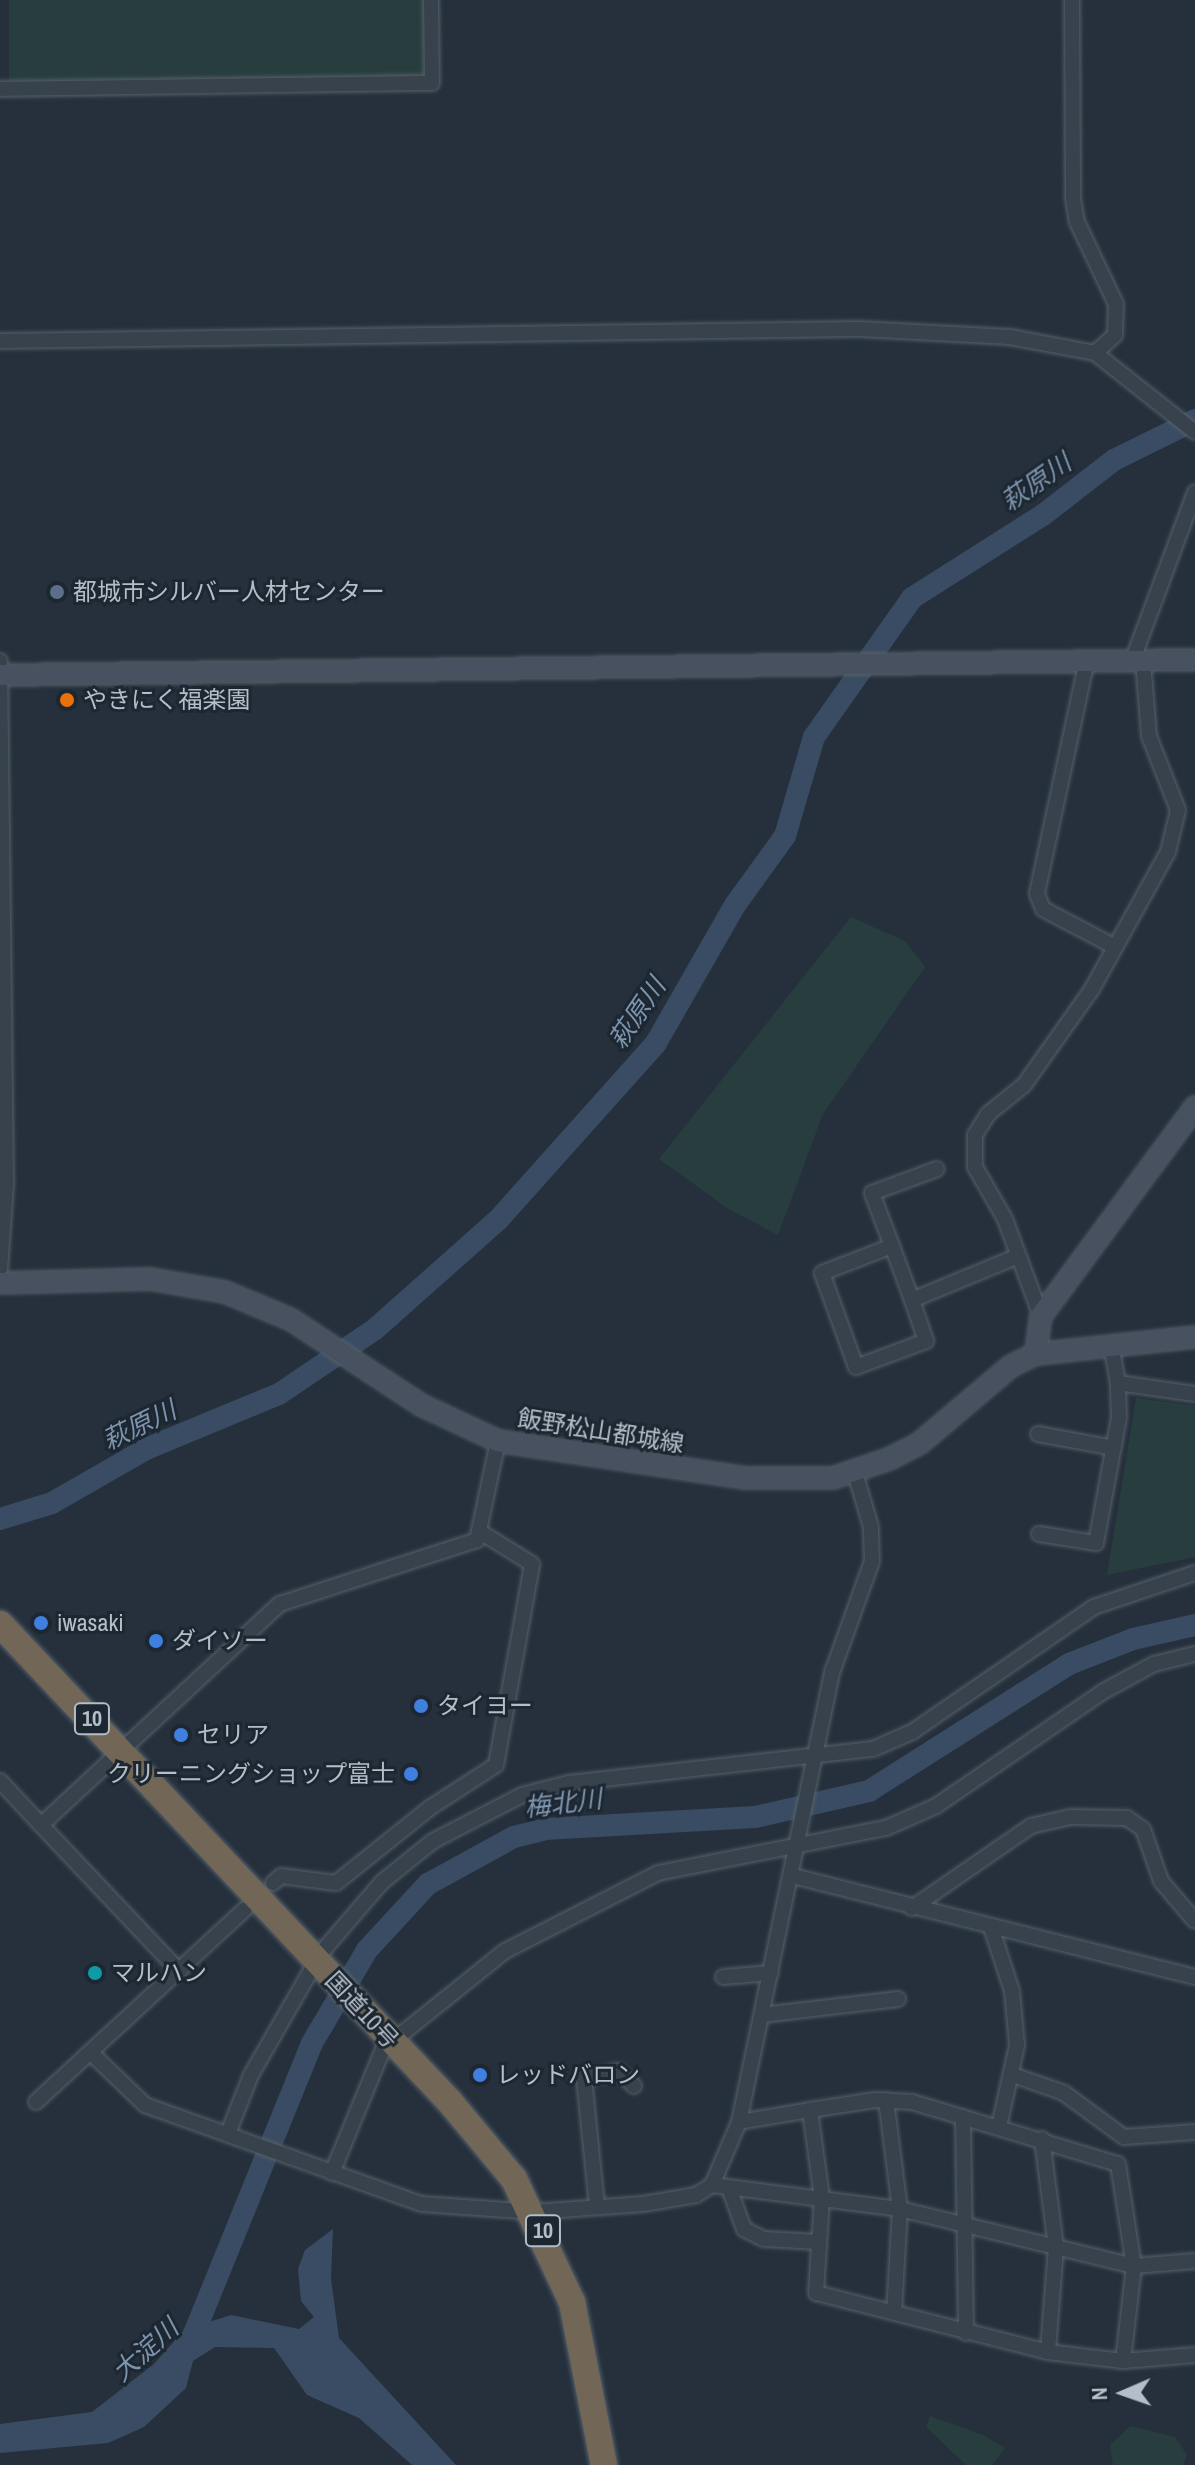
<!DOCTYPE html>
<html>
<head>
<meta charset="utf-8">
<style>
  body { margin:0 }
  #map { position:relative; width:1195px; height:2465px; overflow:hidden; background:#25303c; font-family:"Archivo Narrow","Noto Sans JP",sans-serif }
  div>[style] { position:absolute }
  .green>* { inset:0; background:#283e3e; transform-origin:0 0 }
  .water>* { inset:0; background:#394c63 }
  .river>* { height:22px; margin:-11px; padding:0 11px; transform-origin:11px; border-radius:11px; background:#394c63 }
  .roads { filter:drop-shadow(0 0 2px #56606a) drop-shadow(0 0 2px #56606a) }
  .street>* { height:14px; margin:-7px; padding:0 7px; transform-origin:7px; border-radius:7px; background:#38424c }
  .secondary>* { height:20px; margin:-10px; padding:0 10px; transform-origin:10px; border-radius:10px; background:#47515f }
  .highway>* { height:26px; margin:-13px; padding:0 13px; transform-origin:13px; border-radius:13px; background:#726656 }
  .dots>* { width:22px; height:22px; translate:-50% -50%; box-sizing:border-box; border:4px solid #1d2731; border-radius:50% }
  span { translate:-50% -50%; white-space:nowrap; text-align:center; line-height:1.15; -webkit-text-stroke:6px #1d2731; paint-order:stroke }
  .shield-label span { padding:2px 6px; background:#1d2731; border:2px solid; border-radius:6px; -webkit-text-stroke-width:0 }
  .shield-label { font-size:22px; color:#b4bdc8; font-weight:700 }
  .poi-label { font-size:24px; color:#b4bdc8 }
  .left { translate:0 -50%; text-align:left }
  .right { translate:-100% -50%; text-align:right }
  .street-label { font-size:24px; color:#b4bdc8 }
  .water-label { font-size:26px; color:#7d94ae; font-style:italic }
  .north { position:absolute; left:1083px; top:2353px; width:80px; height:80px; -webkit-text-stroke:6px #1d2731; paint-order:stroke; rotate:268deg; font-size:22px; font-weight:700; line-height:32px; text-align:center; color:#b4bdc8 }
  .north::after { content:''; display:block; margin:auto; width:28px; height:36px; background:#b4bdc8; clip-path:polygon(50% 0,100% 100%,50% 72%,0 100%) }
</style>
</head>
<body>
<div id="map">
  <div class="green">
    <div style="left:9px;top:0;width:418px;height:84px"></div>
    <div style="clip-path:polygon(851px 917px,905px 941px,925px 967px,823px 1114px,778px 1235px,727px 1208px,659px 1159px)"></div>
    <div style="clip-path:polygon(1136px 1398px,1195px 1406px,1195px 1557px,1107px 1575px)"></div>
    <div style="clip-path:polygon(930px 2416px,983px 2435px,1005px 2448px,992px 2465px,966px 2465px,926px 2427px)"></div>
    <div style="clip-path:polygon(1130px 2426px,1175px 2437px,1187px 2455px,1183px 2465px,1113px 2465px,1110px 2445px)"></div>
  </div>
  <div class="water">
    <div style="clip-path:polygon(333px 2229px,331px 2279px,339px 2338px,456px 2465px,412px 2465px,359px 2418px,307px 2395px,274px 2348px,215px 2347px,193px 2361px,186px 2388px,144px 2427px,108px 2443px,0 2453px,0 2424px,92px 2412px,154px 2364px,184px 2330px,231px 2315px,299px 2329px,314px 2317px,301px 2301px,298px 2269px,305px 2250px)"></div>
  </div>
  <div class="river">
    <div style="left:0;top:1519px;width:54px;rotate:-17.1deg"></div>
    <div style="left:52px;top:1503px;width:108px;rotate:-29.9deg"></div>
    <div style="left:146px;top:1449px;width:144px;rotate:-22.5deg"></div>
    <div style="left:279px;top:1394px;width:115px;rotate:-34deg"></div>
    <div style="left:374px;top:1330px;width:166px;rotate:-41.6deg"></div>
    <div style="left:498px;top:1220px;width:237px;rotate:-48.2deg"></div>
    <div style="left:656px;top:1043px;width:159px;rotate:-60.2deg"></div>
    <div style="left:735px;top:905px;width:85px;rotate:-54.1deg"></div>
    <div style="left:785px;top:836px;width:103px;rotate:-73.7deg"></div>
    <div style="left:814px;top:737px;width:170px;rotate:-54.8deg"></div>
    <div style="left:912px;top:598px;width:155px;rotate:-32.4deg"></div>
    <div style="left:1043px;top:515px;width:90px;rotate:-37.8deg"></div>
    <div style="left:1114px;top:460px;width:90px;rotate:-26.3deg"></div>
    <div style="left:189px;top:2346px;width:327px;rotate:-67.9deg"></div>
    <div style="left:312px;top:2043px;width:108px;rotate:-59.4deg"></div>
    <div style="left:367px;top:1950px;width:90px;rotate:-47.3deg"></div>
    <div style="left:428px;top:1884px;width:98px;rotate:-28.7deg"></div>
    <div style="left:514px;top:1837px;width:32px;rotate:-14deg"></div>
    <div style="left:545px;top:1829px;width:210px;rotate:-3.3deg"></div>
    <div style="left:755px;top:1817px;width:117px;rotate:-12.8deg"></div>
    <div style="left:869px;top:1791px;width:237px;rotate:-32.4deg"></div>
    <div style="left:1069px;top:1664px;width:69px;rotate:-21.3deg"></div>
    <div style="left:1133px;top:1639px;width:64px;rotate:-12.7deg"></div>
  </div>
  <div class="roads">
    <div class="street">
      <div style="left:1072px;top:0;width:198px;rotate:89.7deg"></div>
      <div style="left:1073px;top:198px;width:24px;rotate:81deg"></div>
      <div style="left:1077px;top:222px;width:91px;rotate:64.6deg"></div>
      <div style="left:1116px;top:304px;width:31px;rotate:92deg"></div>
      <div style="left:1115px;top:335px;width:27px;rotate:138deg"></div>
      <div style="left:0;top:89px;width:432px;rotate:-0.8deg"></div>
      <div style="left:432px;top:83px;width:83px;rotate:-90.7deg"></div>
      <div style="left:0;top:341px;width:859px;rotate:-0.8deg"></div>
      <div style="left:859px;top:329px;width:151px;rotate:3deg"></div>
      <div style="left:1010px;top:337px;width:86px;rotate:10.7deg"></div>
      <div style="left:1095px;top:353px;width:127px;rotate:38.3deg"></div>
      <div style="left:1133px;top:659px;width:178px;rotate:-69.6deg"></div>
      <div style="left:1087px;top:660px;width:239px;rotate:102.1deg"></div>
      <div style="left:1037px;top:894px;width:16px;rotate:68deg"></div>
      <div style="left:1043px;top:909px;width:81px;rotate:27.8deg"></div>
      <div style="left:0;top:661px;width:523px;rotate:89.34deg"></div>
      <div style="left:6px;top:1184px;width:85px;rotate:94deg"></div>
      <div style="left:892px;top:1246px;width:57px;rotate:-110.7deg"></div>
      <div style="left:872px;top:1193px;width:69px;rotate:-20.3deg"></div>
      <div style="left:912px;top:1300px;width:58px;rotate:-110.3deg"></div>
      <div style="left:892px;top:1246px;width:75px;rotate:158.9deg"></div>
      <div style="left:822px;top:1273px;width:100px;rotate:70.1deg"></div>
      <div style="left:856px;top:1367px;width:75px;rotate:-20.4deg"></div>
      <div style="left:926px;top:1341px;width:43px;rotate:-108.9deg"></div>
      <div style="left:912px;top:1300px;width:115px;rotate:-22.5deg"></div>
      <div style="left:1041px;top:1316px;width:103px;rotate:-110.4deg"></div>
      <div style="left:1005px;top:1219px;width:60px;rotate:-120deg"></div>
      <div style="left:975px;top:1167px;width:32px;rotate:-90deg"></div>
      <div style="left:975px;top:1135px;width:25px;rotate:-58deg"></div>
      <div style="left:988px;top:1114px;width:46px;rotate:-38.9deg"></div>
      <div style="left:1024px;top:1085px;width:118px;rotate:-54.7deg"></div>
      <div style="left:1092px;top:989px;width:157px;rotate:-61deg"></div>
      <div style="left:1168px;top:852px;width:43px;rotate:-76.6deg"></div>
      <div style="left:1178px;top:810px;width:79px;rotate:-111.4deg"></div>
      <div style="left:1149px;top:736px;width:77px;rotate:-94.5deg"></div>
      <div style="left:1111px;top:1344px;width:40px;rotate:80deg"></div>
      <div style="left:1118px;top:1383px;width:78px;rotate:8.1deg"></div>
      <div style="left:1038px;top:1434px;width:77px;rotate:10.4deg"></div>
      <div style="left:1039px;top:1534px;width:58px;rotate:9deg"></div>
      <div style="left:1096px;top:1543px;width:127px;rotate:-79.6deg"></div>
      <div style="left:1119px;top:1418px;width:35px;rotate:-92deg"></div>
      <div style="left:0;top:1781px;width:60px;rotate:47deg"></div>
      <div style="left:41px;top:1825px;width:326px;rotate:-42.8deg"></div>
      <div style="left:280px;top:1604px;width:207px;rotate:-18deg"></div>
      <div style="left:477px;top:1540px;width:101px;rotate:-78deg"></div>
      <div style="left:41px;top:1825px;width:201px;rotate:46.6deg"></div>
      <div style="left:793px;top:1876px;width:414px;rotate:14.1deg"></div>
      <div style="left:273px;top:1883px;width:11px;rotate:-41deg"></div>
      <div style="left:281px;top:1876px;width:55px;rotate:7.3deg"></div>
      <div style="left:336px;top:1883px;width:122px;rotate:-38.7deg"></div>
      <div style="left:431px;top:1807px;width:77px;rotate:-32.9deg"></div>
      <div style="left:496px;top:1765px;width:204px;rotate:-79.8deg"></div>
      <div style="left:532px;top:1564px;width:59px;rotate:-148.2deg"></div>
      <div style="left:912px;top:1908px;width:145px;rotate:-34.6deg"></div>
      <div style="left:1031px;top:1826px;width:39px;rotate:-13deg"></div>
      <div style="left:1069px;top:1817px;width:58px;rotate:1deg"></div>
      <div style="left:1127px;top:1818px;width:19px;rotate:35deg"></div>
      <div style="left:1143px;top:1829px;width:55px;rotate:70.9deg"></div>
      <div style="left:1161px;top:1881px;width:52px;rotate:49.6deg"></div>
      <div style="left:991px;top:1927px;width:67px;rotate:71.8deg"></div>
      <div style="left:1012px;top:1991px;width:54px;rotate:84.7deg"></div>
      <div style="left:1017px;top:2045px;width:84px;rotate:102.4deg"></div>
      <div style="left:723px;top:1977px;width:48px;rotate:-4.8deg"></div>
      <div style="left:762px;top:2015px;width:137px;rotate:-6.7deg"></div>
      <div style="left:90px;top:2052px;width:76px;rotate:43.9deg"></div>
      <div style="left:145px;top:2105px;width:294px;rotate:19.7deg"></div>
      <div style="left:422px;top:2204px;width:112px;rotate:4.1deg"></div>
      <div style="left:534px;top:2212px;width:109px;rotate:-4.2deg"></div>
      <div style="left:643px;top:2204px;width:54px;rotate:-9.6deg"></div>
      <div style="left:696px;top:2195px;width:19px;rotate:-32deg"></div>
      <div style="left:712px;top:2185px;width:69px;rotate:-66.8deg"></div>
      <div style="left:739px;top:2122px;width:462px;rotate:-78.3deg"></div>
      <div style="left:833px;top:1670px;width:116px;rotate:-70.3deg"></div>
      <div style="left:872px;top:1561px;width:34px;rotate:-92deg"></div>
      <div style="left:871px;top:1527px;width:56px;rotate:-106.5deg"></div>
      <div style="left:1013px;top:2075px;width:54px;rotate:19.4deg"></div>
      <div style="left:1064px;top:2093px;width:74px;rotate:36.3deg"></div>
      <div style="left:1124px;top:2137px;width:71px;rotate:-4deg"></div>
      <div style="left:875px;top:2100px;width:37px;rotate:3deg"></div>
      <div style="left:912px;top:2102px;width:215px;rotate:16.8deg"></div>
      <div style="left:1118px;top:2164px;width:103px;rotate:81.1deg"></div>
      <div style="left:1134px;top:2266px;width:96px;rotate:96.6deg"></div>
      <div style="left:1123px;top:2361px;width:76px;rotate:-173.2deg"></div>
      <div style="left:1048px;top:2352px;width:239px;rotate:-165.7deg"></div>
      <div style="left:816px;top:2293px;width:95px;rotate:-86.4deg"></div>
      <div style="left:822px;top:2198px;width:89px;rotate:-97.8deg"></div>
      <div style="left:810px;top:2110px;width:66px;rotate:-8.7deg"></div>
      <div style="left:886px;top:2100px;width:110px;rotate:82.7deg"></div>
      <div style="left:900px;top:2209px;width:104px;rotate:93.3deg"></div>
      <div style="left:36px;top:2102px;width:284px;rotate:-42.7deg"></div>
      <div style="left:963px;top:2117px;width:216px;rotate:89.2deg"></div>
      <div style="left:739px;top:2122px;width:72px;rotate:-9.6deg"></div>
      <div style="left:229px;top:2131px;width:60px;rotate:-68.6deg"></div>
      <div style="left:251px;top:2075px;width:141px;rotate:-60.2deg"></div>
      <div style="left:321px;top:1953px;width:94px;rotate:-49.3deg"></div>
      <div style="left:382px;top:1882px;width:65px;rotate:-38.8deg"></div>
      <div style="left:433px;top:1841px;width:100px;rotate:-27.3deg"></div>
      <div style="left:522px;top:1795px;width:49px;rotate:-14.3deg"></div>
      <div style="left:569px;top:1783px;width:306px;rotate:-6.4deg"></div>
      <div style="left:873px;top:1749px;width:43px;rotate:-23.6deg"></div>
      <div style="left:912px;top:1732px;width:221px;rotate:-34.5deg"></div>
      <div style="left:1094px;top:1607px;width:107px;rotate:-18.6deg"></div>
      <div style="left:1042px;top:2139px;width:109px;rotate:82.6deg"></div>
      <div style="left:1056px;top:2247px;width:105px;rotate:94.4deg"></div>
      <div style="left:332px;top:2173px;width:134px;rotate:-67.6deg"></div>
      <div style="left:383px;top:2049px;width:156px;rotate:-38.8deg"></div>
      <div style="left:505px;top:1951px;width:172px;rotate:-27deg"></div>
      <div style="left:658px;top:1873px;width:232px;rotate:-11.2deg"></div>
      <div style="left:886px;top:1828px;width:55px;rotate:-23.7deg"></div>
      <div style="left:936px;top:1806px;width:204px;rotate:-34.4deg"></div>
      <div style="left:1104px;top:1691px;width:57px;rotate:-28.4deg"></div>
      <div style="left:1154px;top:1664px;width:42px;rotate:-13.7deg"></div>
      <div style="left:712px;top:2185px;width:190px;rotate:7.3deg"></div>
      <div style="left:900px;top:2209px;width:241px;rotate:13.7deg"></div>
      <div style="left:1134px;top:2266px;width:61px;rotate:-4.7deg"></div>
      <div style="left:729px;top:2188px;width:44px;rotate:69.9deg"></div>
      <div style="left:744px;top:2229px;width:22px;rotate:27deg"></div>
      <div style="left:764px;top:2239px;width:54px;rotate:3.2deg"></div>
      <div style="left:597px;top:2206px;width:128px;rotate:-95.8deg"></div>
      <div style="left:584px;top:2079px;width:35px;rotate:-13deg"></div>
      <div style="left:618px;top:2071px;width:22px;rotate:43deg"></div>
      <div style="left:1123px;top:2361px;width:72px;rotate:-4.8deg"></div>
    </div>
    <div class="secondary">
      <div style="left:0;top:675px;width:1195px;rotate:-0.72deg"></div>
      <div style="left:0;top:1283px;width:150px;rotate:-1.5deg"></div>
      <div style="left:150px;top:1279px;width:76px;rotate:9.8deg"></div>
      <div style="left:225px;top:1292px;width:70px;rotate:22.6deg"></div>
      <div style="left:290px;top:1319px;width:157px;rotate:33.3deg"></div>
      <div style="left:421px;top:1405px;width:85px;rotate:25.1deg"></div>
      <div style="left:498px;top:1441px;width:252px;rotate:8.5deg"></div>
      <div style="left:747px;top:1478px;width:86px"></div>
      <div style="left:833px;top:1478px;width:59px;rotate:-18.7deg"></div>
      <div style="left:889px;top:1459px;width:35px;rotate:-27deg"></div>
      <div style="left:920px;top:1443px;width:119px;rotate:-40.2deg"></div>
      <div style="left:1011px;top:1366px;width:28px;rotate:-26deg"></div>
      <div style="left:1036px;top:1354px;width:160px;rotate:-6.1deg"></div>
      <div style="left:1036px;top:1354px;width:38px;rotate:-83deg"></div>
      <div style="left:1041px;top:1316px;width:260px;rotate:-53.6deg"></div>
    </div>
    <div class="highway">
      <div style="left:0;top:1624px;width:656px;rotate:46.73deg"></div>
      <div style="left:450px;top:2102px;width:100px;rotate:50.3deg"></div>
      <div style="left:514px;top:2179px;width:136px;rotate:64.8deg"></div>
      <div style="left:572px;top:2302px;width:166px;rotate:78.9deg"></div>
    </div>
  </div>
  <div class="dots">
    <div style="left:57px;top:592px;background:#5c6f8a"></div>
    <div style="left:67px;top:700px;background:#e8710a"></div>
    <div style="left:41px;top:1623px;background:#3f7fe0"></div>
    <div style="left:156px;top:1641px;background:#3f7fe0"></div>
    <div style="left:421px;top:1706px;background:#3f7fe0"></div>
    <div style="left:181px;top:1735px;background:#3f7fe0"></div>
    <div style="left:411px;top:1774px;background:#3f7fe0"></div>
    <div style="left:95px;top:1973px;background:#0f9aa8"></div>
    <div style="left:480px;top:2075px;background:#3f7fe0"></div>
  </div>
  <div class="shield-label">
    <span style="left:92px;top:1719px">10</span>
    <span style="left:543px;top:2231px">10</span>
  </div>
  <div class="poi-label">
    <span class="left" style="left:73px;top:592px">都城市シルバー人材センター</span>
    <span class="left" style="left:83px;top:700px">やきにく福楽園</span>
    <span class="left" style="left:57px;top:1623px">iwasaki</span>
    <span class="left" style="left:172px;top:1641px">ダイソー</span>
    <span class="left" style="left:437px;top:1706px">タイヨー</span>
    <span class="left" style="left:197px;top:1735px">セリア</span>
    <span class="right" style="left:395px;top:1774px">クリーニングショップ富士</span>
    <span class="left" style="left:111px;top:1973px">マルハン</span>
    <span class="left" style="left:496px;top:2075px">レッドバロン</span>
  </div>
  <div class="street-label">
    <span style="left:601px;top:1431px;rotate:9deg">飯野松山都城線</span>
    <span style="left:362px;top:2010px;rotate:47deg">国道10号</span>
  </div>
  <div class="water-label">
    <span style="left:1036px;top:482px;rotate:-35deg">萩原川</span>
    <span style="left:637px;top:1013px;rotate:-56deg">萩原川</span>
    <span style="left:139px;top:1425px;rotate:-26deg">萩原川</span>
    <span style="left:563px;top:1803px;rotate:-7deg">梅北川</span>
    <span style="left:145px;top:2350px;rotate:-42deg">大淀川</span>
  </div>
  <div class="north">N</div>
</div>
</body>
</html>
